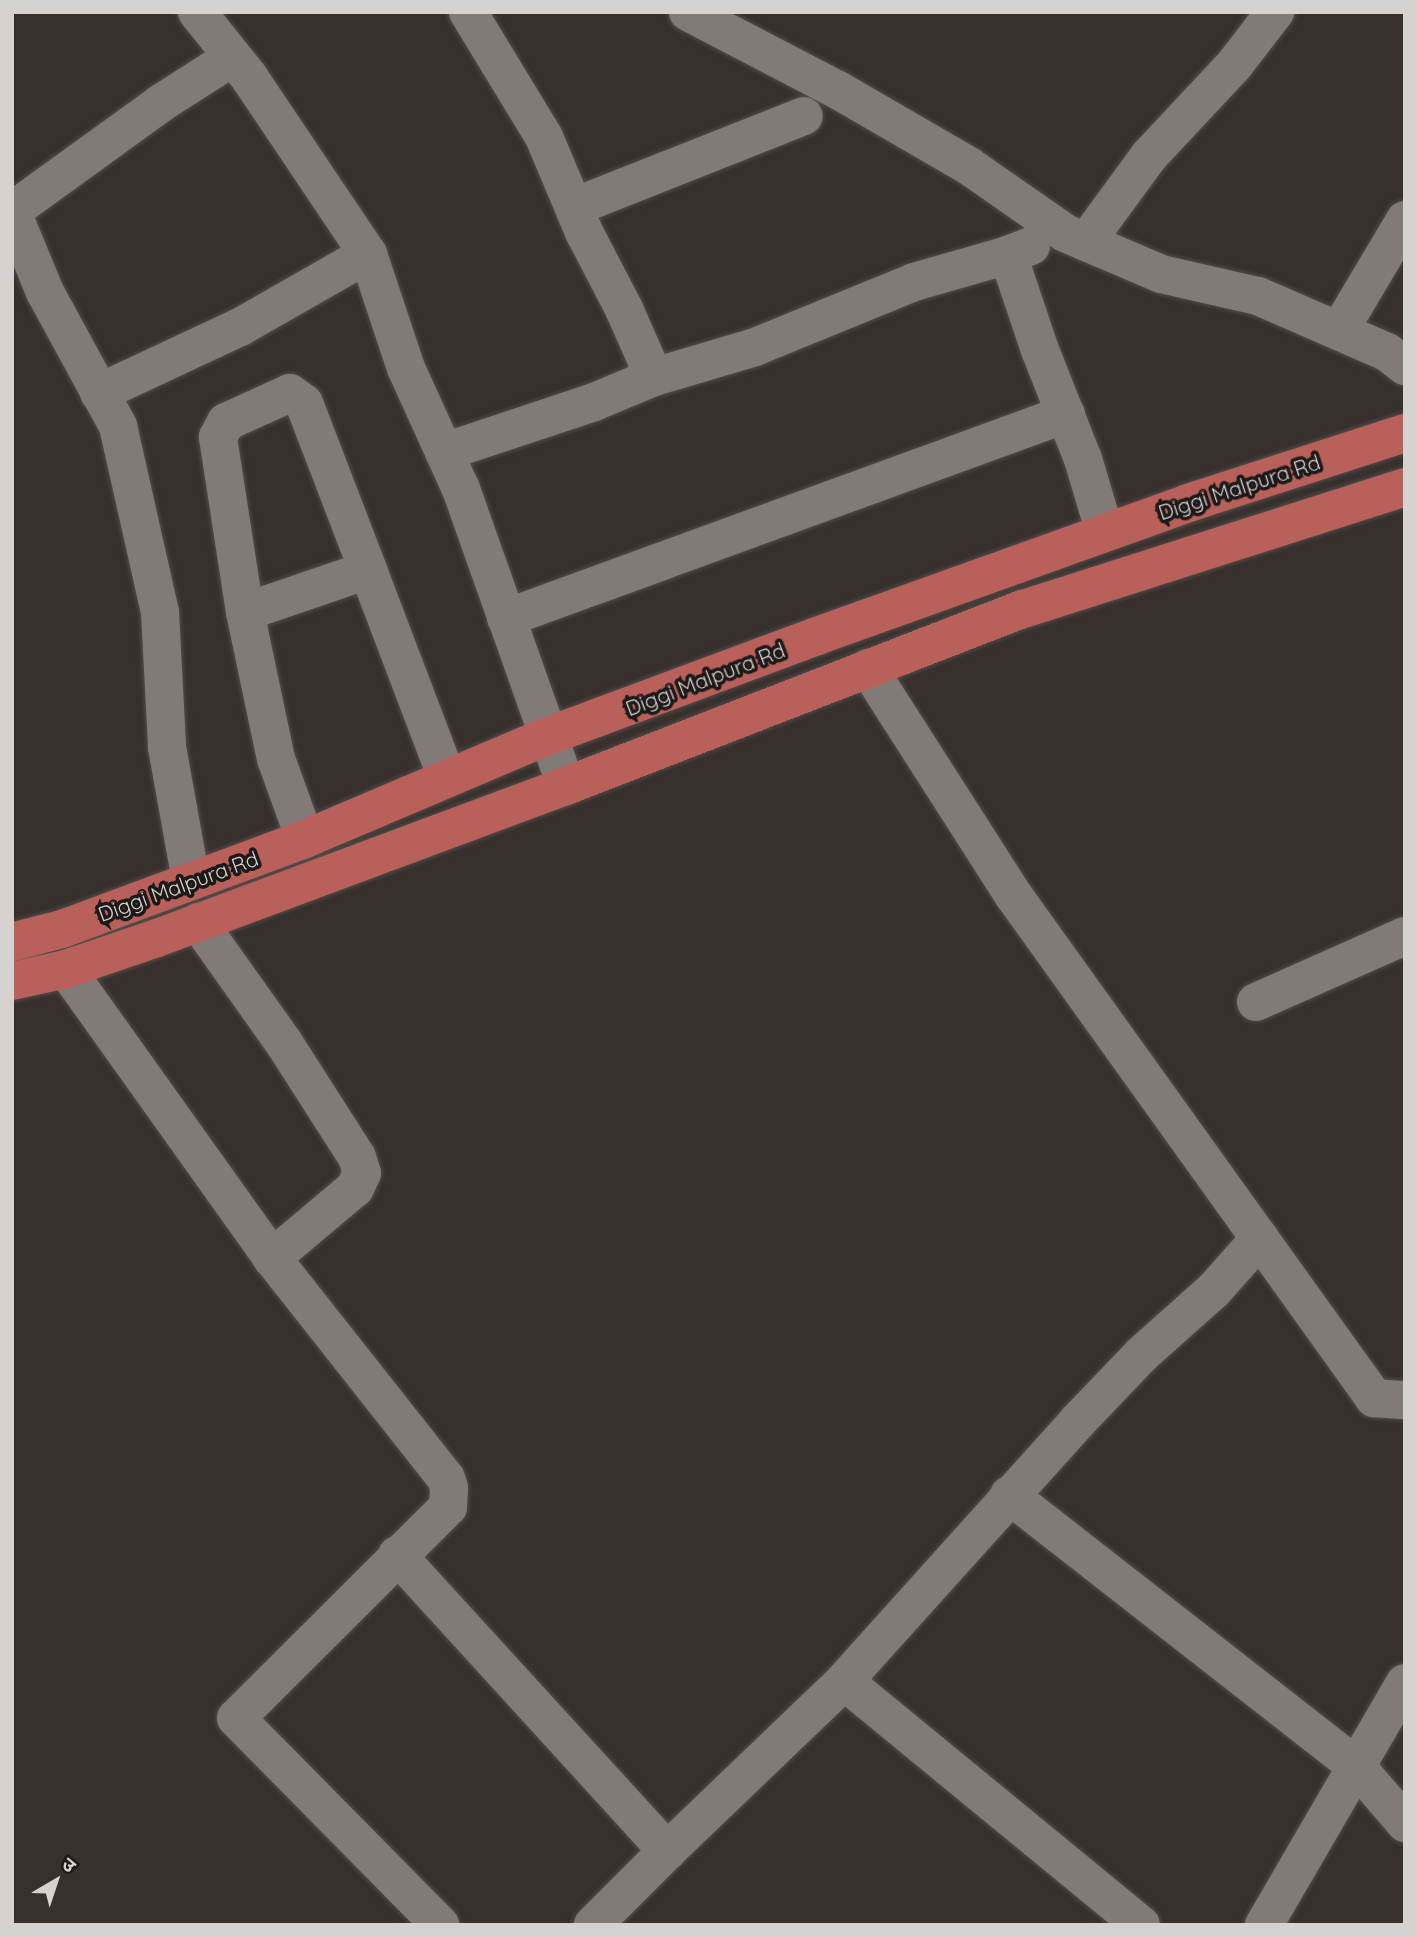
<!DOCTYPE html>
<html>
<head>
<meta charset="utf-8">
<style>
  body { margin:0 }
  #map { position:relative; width:1417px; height:1937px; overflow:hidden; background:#37302d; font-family:Quicksand,"Noto Sans Devanagari",sans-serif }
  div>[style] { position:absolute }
  .roads { filter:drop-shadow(0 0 2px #524c49) drop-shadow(0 0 2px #524c49) }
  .minor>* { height:38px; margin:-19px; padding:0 19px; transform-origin:19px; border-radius:19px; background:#827a76 }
  .primary>* { height:38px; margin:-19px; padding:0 19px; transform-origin:19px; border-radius:19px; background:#b9605b }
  span { translate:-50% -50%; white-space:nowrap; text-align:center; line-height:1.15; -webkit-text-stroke:7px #1c1918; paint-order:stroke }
  .street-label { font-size:21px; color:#d6d2d0 }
  .frame { position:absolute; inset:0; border:14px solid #d6d2d0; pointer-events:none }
  .north { position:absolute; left:21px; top:1846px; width:70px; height:70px; -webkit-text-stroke:5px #1c1918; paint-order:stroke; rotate:39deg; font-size:19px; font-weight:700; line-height:28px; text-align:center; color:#d6d2d0 }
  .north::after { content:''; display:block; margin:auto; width:24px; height:32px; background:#d6d2d0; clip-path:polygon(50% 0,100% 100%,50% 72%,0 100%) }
</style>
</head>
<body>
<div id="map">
  <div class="roads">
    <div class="minor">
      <div style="left:197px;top:12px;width:83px;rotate:51.3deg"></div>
      <div style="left:249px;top:77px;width:213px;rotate:56.1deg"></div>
      <div style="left:368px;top:254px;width:120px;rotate:71.6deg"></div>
      <div style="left:406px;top:368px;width:133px;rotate:65.6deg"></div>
      <div style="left:461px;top:489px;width:315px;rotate:70.5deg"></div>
      <div style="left:468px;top:12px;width:146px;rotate:58.7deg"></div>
      <div style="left:544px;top:137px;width:103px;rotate:67.2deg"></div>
      <div style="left:584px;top:232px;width:87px;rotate:62.5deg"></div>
      <div style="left:624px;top:309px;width:74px;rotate:66.2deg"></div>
      <div style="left:654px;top:377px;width:105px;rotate:-16.5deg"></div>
      <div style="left:755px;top:347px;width:172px;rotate:-22.2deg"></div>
      <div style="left:914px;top:282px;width:98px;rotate:-16deg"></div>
      <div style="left:688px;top:12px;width:169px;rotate:27.5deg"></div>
      <div style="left:838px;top:90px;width:151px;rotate:30.1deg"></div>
      <div style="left:969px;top:166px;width:117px;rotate:34.9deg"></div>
      <div style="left:1065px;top:233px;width:104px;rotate:23.1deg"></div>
      <div style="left:1161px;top:274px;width:99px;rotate:12.8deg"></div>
      <div style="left:1258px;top:296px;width:141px;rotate:23.5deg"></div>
      <div style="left:1387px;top:352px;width:23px;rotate:38deg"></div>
      <div style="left:574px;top:207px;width:247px;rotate:-21.6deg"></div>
      <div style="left:12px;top:211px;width:184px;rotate:-35.9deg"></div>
      <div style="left:161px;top:103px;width:85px;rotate:-32.6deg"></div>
      <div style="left:12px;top:212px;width:87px;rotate:67.6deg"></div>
      <div style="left:45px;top:292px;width:153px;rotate:61.4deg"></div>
      <div style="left:118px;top:426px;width:191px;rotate:77.3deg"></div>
      <div style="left:160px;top:612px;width:135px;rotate:87deg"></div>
      <div style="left:167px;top:747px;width:135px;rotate:79.8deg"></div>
      <div style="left:1086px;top:242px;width:107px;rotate:-53.8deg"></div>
      <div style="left:1149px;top:156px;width:126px;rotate:-46.9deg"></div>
      <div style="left:1235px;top:64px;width:66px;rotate:-52.4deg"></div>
      <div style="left:1031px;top:246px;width:25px;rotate:159deg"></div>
      <div style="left:1008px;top:255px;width:100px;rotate:71.4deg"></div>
      <div style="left:1040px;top:350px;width:117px;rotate:68.5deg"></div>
      <div style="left:1083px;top:459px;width:77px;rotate:73.4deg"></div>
      <div style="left:1339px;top:331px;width:129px;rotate:-59.3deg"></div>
      <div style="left:99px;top:393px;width:156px;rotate:-25.1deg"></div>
      <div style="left:240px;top:327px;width:147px;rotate:-29.7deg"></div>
      <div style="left:444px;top:452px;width:158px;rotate:-18.4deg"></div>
      <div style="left:594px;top:402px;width:65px;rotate:-22.6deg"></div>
      <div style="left:245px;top:612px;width:177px;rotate:-98.8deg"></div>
      <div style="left:218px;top:437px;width:17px;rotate:-62deg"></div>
      <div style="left:226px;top:422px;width:70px;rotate:-24.4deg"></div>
      <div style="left:290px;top:393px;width:17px;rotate:36deg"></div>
      <div style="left:304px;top:403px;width:179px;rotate:69deg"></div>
      <div style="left:506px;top:618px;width:596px;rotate:-20.02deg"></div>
      <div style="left:868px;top:668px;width:271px;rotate:57.4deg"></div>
      <div style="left:1014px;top:896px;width:618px;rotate:54.35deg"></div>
      <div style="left:1374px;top:1398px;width:31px;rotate:4deg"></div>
      <div style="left:305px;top:839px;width:85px;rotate:-109.9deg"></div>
      <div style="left:276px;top:759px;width:150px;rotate:-101.9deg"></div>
      <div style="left:245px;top:612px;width:130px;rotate:-18.9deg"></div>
      <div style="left:368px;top:570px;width:222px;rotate:69.2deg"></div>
      <div style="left:198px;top:922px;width:148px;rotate:54.6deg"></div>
      <div style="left:284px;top:1043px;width:135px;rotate:57.4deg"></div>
      <div style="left:357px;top:1157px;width:17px;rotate:73deg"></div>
      <div style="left:362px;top:1173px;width:17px;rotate:115deg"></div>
      <div style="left:355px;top:1188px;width:109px;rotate:139.9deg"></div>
      <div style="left:66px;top:969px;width:355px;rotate:54.5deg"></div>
      <div style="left:272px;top:1258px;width:280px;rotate:51.7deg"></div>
      <div style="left:446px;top:1478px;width:10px;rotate:73deg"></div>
      <div style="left:449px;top:1488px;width:19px;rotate:93deg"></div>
      <div style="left:448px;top:1507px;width:299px;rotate:135.1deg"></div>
      <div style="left:236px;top:1718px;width:291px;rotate:45.4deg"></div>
      <div style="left:1256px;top:1002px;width:163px;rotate:-23.9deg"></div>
      <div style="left:1009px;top:1495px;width:442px;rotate:38deg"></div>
      <div style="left:1357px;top:1767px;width:74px;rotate:49.4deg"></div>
      <div style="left:397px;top:1555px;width:401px;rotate:47.6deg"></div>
      <div style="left:667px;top:1851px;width:105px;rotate:135deg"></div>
      <div style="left:667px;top:1851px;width:245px;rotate:-43.8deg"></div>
      <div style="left:1141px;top:1925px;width:384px;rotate:-140.6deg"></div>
      <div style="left:844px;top:1681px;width:348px;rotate:-48deg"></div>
      <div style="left:1077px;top:1422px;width:93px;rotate:-46.3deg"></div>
      <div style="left:1141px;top:1355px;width:98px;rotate:-41.7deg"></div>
      <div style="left:1214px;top:1290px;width:69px;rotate:-48.5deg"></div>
      <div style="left:1264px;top:1925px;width:280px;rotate:-59.8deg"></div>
    </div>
    <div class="primary">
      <div style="left:12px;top:942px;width:52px;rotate:-14.6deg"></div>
      <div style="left:62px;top:929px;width:259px;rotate:-20.3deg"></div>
      <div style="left:305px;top:839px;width:264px;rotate:-23deg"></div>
      <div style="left:548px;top:736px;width:287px;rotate:-20.4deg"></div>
      <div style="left:817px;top:636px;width:394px;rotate:-19.7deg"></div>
      <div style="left:1188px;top:503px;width:228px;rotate:-17.9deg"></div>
      <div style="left:12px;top:981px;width:55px;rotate:-12.5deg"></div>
      <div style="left:66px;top:969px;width:96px;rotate:-18.8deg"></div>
      <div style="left:157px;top:938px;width:436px;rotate:-20.4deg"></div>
      <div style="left:566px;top:786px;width:490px;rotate:-21.2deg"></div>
      <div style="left:1023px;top:609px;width:401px;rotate:-17.7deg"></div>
    </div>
  </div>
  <div class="street-label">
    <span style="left:1239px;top:487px;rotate:-18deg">Diggi Malpura Rd</span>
    <span style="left:705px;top:679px;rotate:-21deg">Diggi Malpura Rd</span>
    <span style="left:178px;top:886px;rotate:-20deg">Diggi Malpura Rd</span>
  </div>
  <div class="frame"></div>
  <div class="north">उ</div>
</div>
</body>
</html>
